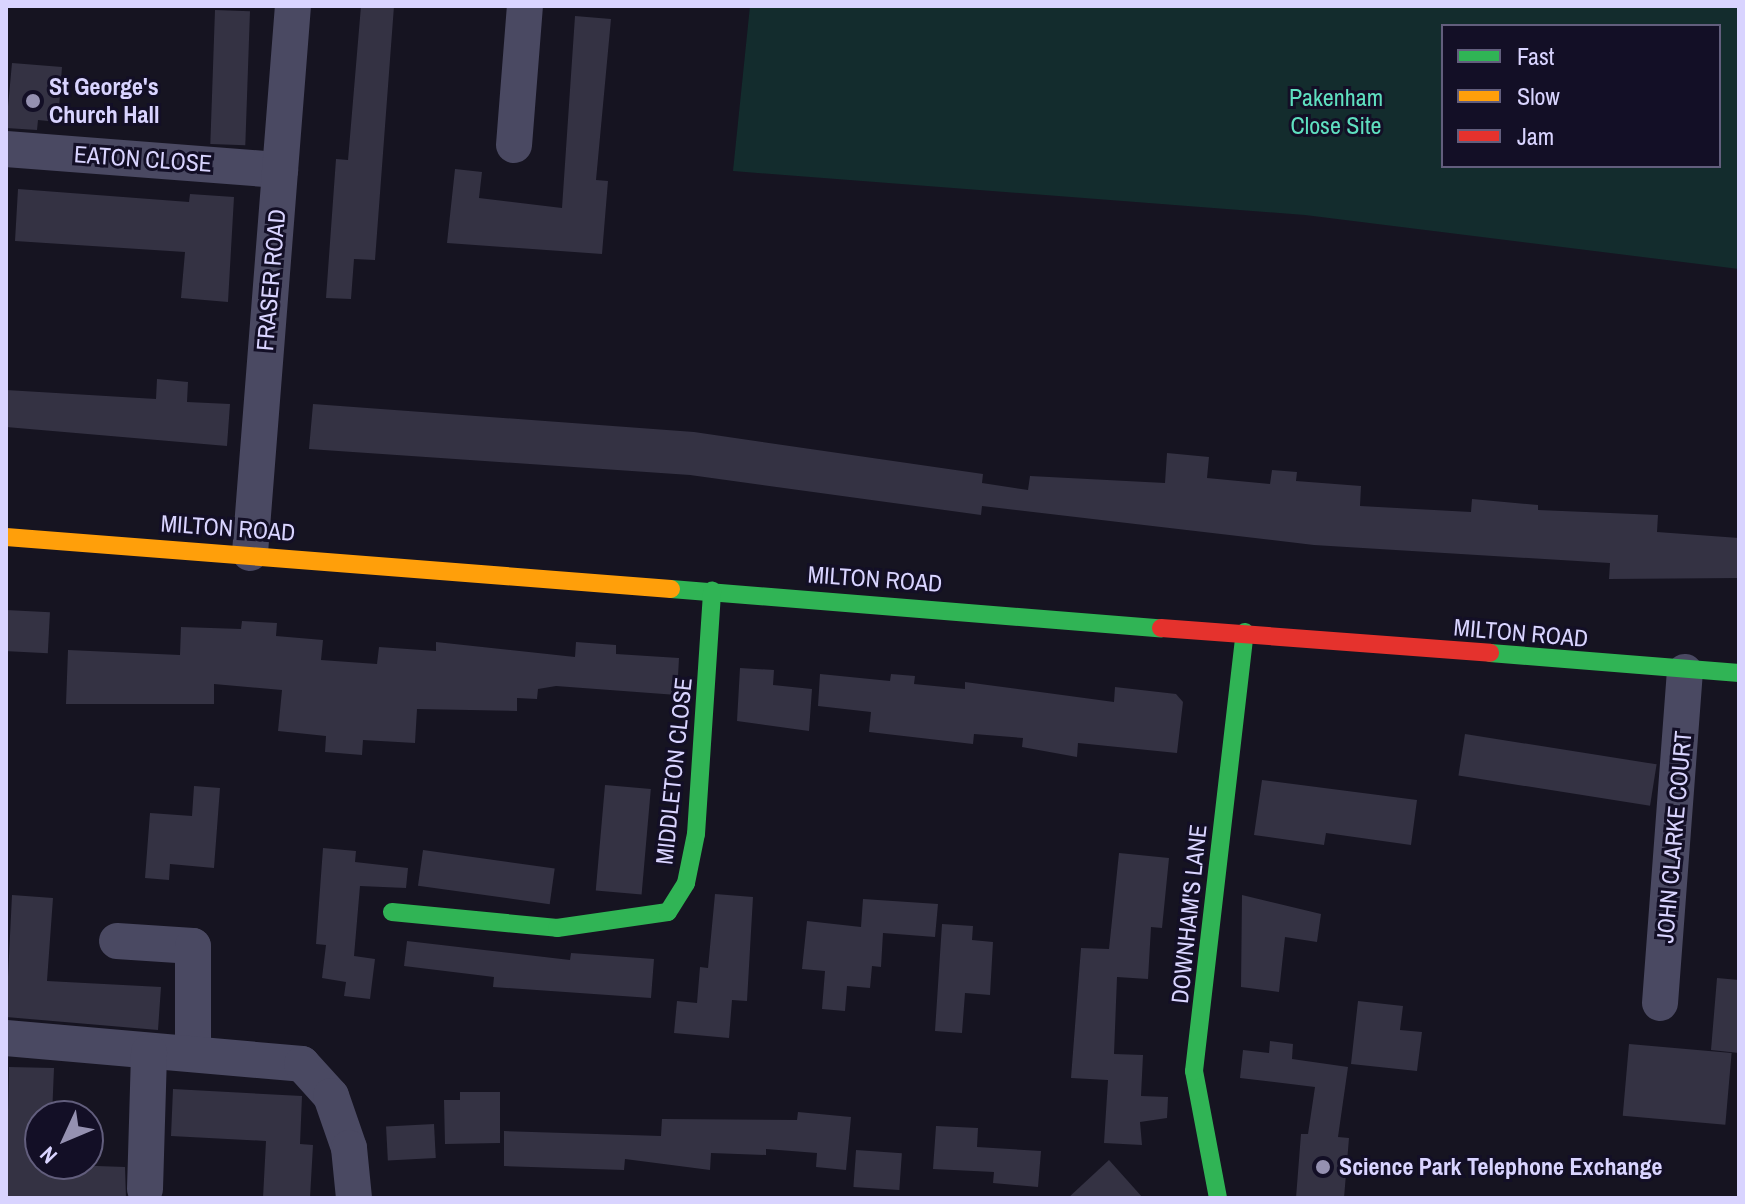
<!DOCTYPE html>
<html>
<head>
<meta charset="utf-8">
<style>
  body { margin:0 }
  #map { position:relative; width:1745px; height:1204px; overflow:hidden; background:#161421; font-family:"Archivo Narrow",sans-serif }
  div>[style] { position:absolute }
  .green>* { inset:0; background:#132c2d }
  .building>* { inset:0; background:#343243; transform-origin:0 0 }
  .street>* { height:36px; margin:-18px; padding:0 18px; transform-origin:18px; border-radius:18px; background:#4a4962 }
  .fast>* { height:18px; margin:-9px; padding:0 9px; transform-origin:9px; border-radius:9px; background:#30b455 }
  .slow>* { height:18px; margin:-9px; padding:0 9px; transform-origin:9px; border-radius:9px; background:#ff9f0a }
  .jam>* { height:18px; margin:-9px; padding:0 9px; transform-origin:9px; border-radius:9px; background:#e5322d }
  .dots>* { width:22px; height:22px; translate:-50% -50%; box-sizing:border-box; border:4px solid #130f26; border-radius:50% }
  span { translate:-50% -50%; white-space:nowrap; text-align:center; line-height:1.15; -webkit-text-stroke:6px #130f26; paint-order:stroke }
  .poi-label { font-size:24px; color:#d9d4ff; font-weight:700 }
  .left { translate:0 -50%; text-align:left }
  .park-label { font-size:24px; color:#5fe0c0 }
  .street-label { font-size:24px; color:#d9d4ff }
  .frame { position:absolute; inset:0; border:8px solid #d9d4ff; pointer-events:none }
  .legend { position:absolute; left:1441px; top:24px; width:280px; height:144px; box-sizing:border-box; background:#130f26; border:2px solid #625e7d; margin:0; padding:10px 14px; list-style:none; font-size:24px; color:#d9d4ff }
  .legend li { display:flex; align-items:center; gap:16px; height:40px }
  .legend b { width:40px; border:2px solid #625e7d }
  .north { position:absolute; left:24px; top:1100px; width:80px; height:80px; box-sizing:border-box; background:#130f26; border:2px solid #625e7d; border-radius:50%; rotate:226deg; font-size:22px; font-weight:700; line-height:32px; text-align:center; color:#d9d4ff }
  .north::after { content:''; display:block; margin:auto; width:28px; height:36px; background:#9591b1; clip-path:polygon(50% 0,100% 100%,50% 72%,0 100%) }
</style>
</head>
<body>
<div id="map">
  <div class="green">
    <div style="clip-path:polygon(evenodd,750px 6px,1739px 6px,1739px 269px,1305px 215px,733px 171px,750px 6px,1443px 26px,1719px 26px,1719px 166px,1443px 166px,1443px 26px)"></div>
  </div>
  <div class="building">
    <div style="clip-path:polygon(361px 6px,394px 6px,375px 260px,354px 259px,351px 299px,326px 298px,336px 159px,348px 160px)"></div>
    <div style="left:215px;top:10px;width:35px;height:134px;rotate:2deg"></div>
    <div style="clip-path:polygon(575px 16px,611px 19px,596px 180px,608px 181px,602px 254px,447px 243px,455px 169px,482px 172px,479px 198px,562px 208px)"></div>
    <div style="clip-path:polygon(12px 63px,62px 67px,58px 122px,38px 120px,37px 130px,6px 128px)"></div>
    <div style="clip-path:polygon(18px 189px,189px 202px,190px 194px,234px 197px,228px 302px,181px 298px,185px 252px,15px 241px)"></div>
    <div style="clip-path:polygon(157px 379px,188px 382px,187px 402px,230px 404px,227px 446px,6px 427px,6px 390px,156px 399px)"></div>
    <div style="clip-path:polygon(313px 404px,694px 432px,983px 474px,982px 483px,1028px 490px,1030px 476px,1165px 483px,1167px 453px,1209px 457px,1207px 478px,1270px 484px,1272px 470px,1297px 472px,1296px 481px,1361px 486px,1360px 506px,1471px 512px,1472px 499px,1538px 505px,1538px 510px,1658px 515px,1657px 532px,1739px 538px,1739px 578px,1609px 579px,1610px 563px,1314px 545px,982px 506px,981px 515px,690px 475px,309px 449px)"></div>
    <div style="left:6px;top:610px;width:44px;height:41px;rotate:3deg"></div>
    <div style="clip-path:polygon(242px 621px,277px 623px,276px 636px,323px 640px,321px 660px,377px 664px,379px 647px,436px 651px,436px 642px,575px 657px,576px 642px,616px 645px,616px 654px,679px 658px,677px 695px,556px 686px,538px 689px,537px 699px,517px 698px,517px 711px,417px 709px,415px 743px,363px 740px,362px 755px,325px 752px,326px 736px,278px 731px,282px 690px,214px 684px,214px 704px,66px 704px,68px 650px,180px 655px,181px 627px,241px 629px)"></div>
    <div style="clip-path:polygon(740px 668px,774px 670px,773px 685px,812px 689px,809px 731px,737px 721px)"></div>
    <div style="clip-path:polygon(820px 674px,890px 681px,891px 674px,915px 676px,914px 684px,965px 689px,965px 682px,1114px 702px,1115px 687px,1176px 694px,1183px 702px,1177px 753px,1078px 743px,1077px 757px,1022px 747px,1023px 738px,974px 734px,973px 744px,869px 732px,871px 712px,818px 706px)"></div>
    <div style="left:1465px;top:734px;width:194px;height:42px;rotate:9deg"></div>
    <div style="clip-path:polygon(1262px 780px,1417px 800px,1411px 845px,1326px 833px,1324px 845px,1254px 835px)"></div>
    <div style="left:605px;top:785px;width:46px;height:106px;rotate:5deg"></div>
    <div style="clip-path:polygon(194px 786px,220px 788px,214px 868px,170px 864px,169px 880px,145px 878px,150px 813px,192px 816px)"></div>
    <div style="clip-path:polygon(323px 848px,356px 851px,355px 862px,408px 868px,406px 888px,360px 886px,354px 956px,375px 959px,370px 999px,344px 996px,346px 982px,322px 978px,326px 945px,316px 944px)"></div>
    <div style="left:423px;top:850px;width:133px;height:36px;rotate:8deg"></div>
    <div style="clip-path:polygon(1119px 853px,1169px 858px,1162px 928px,1151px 927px,1148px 979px,1117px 977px,1114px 1054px,1143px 1055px,1141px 1096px,1168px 1097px,1167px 1118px,1140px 1122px,1142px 1145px,1104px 1143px,1108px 1080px,1071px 1078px,1081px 948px,1109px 949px)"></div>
    <div style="clip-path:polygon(715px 894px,753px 897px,747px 1001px,732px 1000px,729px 1038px,674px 1033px,677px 1001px,697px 1003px,700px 967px,708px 968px)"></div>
    <div style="clip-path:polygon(12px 895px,53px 898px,47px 981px,161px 987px,158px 1030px,6px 1017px)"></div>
    <div style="clip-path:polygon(1242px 895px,1321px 914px,1317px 942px,1285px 937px,1279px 992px,1241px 987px)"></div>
    <div style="clip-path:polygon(863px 899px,938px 904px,935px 937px,883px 933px,881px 967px,872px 966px,870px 988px,847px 986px,845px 1011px,822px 1009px,825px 971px,802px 969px,807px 921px,861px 927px)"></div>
    <div style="clip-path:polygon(942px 924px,973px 926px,972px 940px,993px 942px,990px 995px,965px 993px,962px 1033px,935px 1031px)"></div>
    <div style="clip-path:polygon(407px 941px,570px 960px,571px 953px,654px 959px,651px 998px,493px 987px,494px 977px,404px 966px)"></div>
    <div style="clip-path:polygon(1717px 978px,1739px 980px,1739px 1053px,1711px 1050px)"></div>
    <div style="clip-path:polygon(1358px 1001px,1403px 1006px,1400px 1030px,1422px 1032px,1417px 1071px,1351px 1064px)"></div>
    <div style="clip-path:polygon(1270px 1041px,1293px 1044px,1292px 1059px,1348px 1067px,1338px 1137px,1349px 1138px,1344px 1198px,1296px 1198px,1301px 1134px,1308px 1134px,1315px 1087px,1240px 1078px,1243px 1050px,1269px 1053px)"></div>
    <div style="left:1629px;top:1044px;width:103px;height:72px;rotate:5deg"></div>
    <div style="clip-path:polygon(9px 1067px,54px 1068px,52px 1116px,40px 1116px,40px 1164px,125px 1167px,126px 1198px,6px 1198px)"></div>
    <div style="clip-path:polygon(173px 1089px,302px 1096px,300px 1144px,313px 1145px,310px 1198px,263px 1198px,266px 1141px,171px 1136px)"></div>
    <div style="clip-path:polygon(460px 1092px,500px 1092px,500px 1143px,445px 1144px,444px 1100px,460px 1100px)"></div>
    <div style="clip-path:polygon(798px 1112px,851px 1117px,846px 1170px,816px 1167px,817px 1153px,766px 1149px,766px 1155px,711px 1153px,710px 1170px,625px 1159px,624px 1170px,504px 1166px,504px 1131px,661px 1136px,662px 1119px,797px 1120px)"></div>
    <div style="left:434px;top:1124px;width:34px;height:48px;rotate:87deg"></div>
    <div style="clip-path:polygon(936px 1126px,978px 1128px,977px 1147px,1041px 1151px,1038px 1187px,993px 1183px,994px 1172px,933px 1169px)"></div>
    <div style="left:856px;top:1150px;width:46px;height:37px;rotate:4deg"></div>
    <div style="clip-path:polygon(1109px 1160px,1143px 1198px,1068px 1198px)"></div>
  </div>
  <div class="street">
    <div style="left:514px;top:145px;width:139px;rotate:-85.5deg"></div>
    <div style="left:6px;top:149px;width:275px;rotate:4.4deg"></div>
    <div style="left:250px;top:553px;width:549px;rotate:-85.51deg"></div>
    <div style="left:117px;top:941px;width:76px;rotate:3.8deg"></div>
    <div style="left:193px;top:946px;width:106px;rotate:90deg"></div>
    <div style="left:1660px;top:1003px;width:332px;rotate:-85.7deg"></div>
    <div style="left:6px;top:1038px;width:297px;rotate:5deg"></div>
    <div style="left:302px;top:1064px;width:43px;rotate:47.8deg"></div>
    <div style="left:331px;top:1096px;width:55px;rotate:70.9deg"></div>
    <div style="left:349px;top:1148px;width:50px;rotate:84.3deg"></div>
    <div style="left:145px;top:1189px;width:137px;rotate:-88.3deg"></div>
  </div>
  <div class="fast">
    <div style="left:671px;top:589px;width:492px;rotate:4.6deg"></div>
    <div style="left:1490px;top:653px;width:250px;rotate:4.6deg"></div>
    <div style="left:392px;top:912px;width:166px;rotate:5.5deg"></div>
    <div style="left:557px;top:928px;width:112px;rotate:-8.2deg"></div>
    <div style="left:668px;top:912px;width:34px;rotate:-58deg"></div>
    <div style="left:686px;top:883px;width:50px;rotate:-78.5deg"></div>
    <div style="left:696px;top:834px;width:244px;rotate:-86.2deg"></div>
    <div style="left:1218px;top:1198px;width:129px;rotate:-100.7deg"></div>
    <div style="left:1194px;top:1071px;width:442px;rotate:-83.4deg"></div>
  </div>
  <div class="slow">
    <div style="left:6px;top:537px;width:667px;rotate:4.47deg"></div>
  </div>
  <div class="jam">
    <div style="left:1161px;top:628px;width:330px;rotate:4.3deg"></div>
  </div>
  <div class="dots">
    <div style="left:33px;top:101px;background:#9591b1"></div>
    <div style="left:1323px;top:1167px;background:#9591b1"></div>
  </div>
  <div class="poi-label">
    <span class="left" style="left:49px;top:101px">St George's<br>Church Hall</span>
    <span class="left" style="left:1339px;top:1167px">Science Park Telephone Exchange</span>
  </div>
  <div class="park-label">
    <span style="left:1336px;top:112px">Pakenham<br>Close Site</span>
  </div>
  <div class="street-label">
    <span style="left:143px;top:159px;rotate:4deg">EATON CLOSE</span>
    <span style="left:271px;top:280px;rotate:-85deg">FRASER ROAD</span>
    <span style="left:228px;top:528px;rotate:4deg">MILTON ROAD</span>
    <span style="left:875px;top:579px;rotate:4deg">MILTON ROAD</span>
    <span style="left:1521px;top:633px;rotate:5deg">MILTON ROAD</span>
    <span style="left:674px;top:771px;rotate:-84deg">MIDDLETON CLOSE</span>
    <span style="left:1674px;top:837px;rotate:-85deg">JOHN CLARKE COURT</span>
    <span style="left:1189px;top:914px;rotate:-84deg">DOWNHAM'S LANE</span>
  </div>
  <div class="frame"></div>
  <ul class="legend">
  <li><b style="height:10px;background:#30b455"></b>Fast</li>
  <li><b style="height:10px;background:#ff9f0a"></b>Slow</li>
  <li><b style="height:10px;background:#e5322d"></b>Jam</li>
  </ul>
  <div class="north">N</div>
</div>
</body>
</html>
